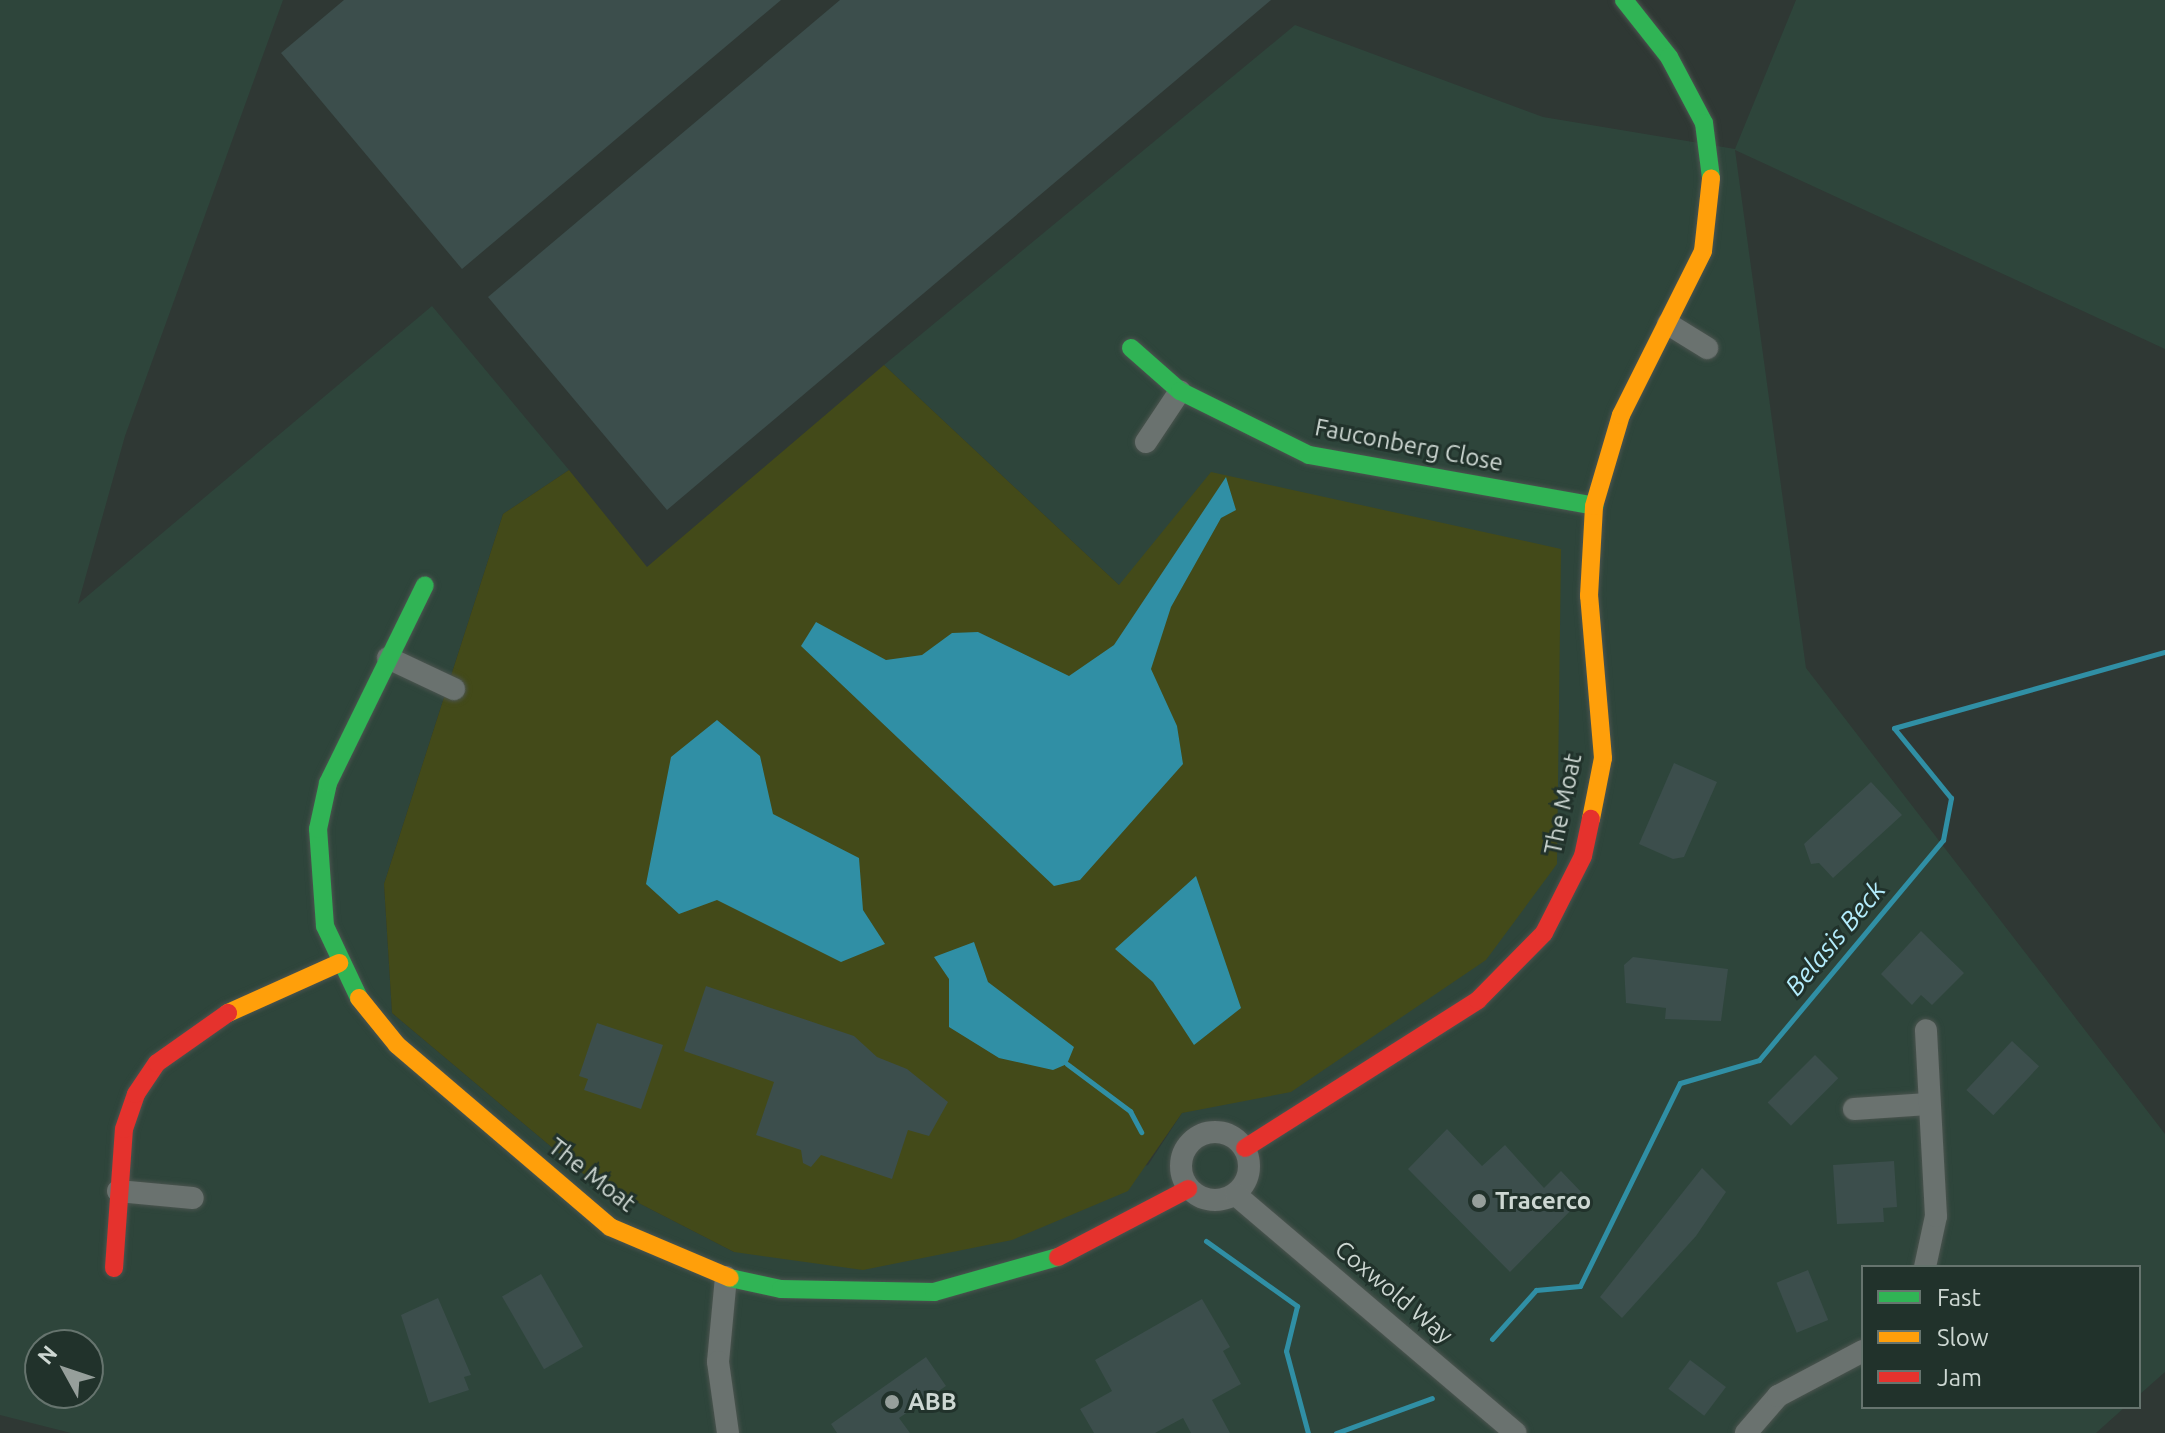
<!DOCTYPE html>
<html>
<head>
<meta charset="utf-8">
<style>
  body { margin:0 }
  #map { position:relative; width:2165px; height:1433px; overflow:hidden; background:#2f3834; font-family:Ubuntu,sans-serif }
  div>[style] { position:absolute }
  .built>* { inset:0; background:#2e453b }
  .green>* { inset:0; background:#434a19 }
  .water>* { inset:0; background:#308fa5 }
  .stream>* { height:5px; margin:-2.5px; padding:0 2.5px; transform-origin:2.5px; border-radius:2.5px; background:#308fa5 }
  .building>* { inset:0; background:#3c4e4c; transform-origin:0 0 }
  .roads { filter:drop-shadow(0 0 2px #4b544f) drop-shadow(0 0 2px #4b544f) }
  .street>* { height:22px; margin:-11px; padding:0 11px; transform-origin:11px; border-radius:11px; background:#6a726f }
  .street>.ring { margin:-11px; padding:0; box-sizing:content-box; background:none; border:22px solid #6a726f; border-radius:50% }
  .fast>* { height:18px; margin:-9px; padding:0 9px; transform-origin:9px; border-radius:9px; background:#30b455 }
  .slow>* { height:18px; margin:-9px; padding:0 9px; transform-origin:9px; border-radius:9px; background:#ff9f0a }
  .jam>* { height:18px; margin:-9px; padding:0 9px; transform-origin:9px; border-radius:9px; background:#e5322d }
  .dots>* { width:22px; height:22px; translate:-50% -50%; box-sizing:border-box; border:4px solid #21322b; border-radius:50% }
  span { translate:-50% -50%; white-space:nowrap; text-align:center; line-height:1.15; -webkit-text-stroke:6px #21322b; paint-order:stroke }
  .street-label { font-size:24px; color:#cdd7d2 }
  .poi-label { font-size:24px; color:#cdd7d2; font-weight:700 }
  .left { translate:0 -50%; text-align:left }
  .water-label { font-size:26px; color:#b3ecfc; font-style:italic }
  .legend { position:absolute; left:1861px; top:1265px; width:280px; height:144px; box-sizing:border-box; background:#21322b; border:2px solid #66746e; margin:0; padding:10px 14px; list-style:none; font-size:24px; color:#cdd7d2 }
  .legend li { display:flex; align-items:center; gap:16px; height:40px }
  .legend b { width:40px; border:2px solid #66746e }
  .north { position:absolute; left:24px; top:1329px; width:80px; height:80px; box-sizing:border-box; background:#21322b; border:2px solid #66746e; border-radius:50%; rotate:310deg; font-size:22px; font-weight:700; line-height:32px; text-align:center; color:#cdd7d2 }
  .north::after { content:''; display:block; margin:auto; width:28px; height:36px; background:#969f9b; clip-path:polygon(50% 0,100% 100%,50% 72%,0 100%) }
</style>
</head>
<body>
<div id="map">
  <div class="built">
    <div style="clip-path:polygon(evenodd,0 0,283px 0,125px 436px,78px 604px,432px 306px,569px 470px,503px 514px,384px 884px,392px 1013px,586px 1176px,734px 1252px,1148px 1165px,1182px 1113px,1220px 1102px,1119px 585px,884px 365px,1295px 25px,1543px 117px,1735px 149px,1796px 0,2165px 0,2165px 349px,1735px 150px,1806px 668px,2165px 1134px,2165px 1372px,2139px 1395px,2139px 1267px,1863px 1267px,1863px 1407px,2125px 1407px,2096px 1433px,71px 1433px,0 1415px,0 0,40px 1345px,88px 1345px,88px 1393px,40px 1393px,40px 1345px)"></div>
  </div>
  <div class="green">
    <div style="clip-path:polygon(884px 365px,1119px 585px,1211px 472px,1561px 549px,1557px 864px,1486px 960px,1291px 1092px,1182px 1113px,1128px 1191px,1012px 1240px,863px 1270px,734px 1252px,586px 1176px,392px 1013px,384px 884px,503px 514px,569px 470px,647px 567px)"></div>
  </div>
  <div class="water">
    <div style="clip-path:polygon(1226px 477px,1236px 510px,1221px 518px,1171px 607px,1151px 669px,1177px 726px,1183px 764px,1080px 880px,1054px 886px,801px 646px,816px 622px,886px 660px,922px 655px,952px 633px,978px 632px,1069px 676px,1114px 645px)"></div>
    <div style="clip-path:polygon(717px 720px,760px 756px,773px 814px,859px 858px,863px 910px,885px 944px,841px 962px,717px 900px,679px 914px,646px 884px,671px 757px)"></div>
    <div style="clip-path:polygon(1196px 876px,1241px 1008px,1194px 1045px,1153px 982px,1115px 949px)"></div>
    <div style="clip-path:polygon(974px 942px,988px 982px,1074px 1047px,1067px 1064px,1053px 1070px,999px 1058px,949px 1027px,949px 979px,934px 957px)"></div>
  </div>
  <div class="stream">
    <div style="left:1067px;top:1064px;width:79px;rotate:36.7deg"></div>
    <div style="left:1130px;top:1111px;width:24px;rotate:62deg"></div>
    <div style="left:1206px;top:1241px;width:112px;rotate:35.5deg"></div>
    <div style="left:1297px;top:1306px;width:46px;rotate:103.7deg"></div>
    <div style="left:1286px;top:1351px;width:85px;rotate:75deg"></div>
    <div style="left:1492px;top:1339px;width:66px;rotate:-48.1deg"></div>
    <div style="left:1536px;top:1290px;width:44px;rotate:-5.2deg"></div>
    <div style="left:1580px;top:1286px;width:226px;rotate:-63.8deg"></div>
    <div style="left:1680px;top:1083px;width:82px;rotate:-16.2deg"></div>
    <div style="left:1759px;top:1060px;width:287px;rotate:-50.1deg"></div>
    <div style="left:1943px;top:840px;width:43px;rotate:-79.2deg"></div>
    <div style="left:1951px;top:798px;width:90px;rotate:-129.2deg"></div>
    <div style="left:1894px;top:728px;width:281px;rotate:-15.7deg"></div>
    <div style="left:1336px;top:1433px;width:102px;rotate:-20deg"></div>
  </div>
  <div class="building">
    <div style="clip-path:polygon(344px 0,781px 0,462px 269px,281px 53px)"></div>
    <div style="clip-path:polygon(840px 0,1271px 0,667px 510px,488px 297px)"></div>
    <div style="clip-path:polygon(1674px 763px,1717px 782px,1684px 857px,1673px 859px,1639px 844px)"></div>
    <div style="clip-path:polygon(1871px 782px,1902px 815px,1833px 878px,1819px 863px,1811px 864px,1804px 844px)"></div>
    <div style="clip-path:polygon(1921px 931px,1964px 973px,1932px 1005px,1921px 995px,1912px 1005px,1881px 974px)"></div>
    <div style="clip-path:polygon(1633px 957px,1728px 969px,1721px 1021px,1665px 1019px,1666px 1008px,1626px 1003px,1624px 965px)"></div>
    <div style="clip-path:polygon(706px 986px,854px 1036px,877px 1057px,907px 1069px,948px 1102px,929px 1136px,908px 1130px,892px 1179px,821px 1155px,811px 1167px,803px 1163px,801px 1150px,756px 1135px,774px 1082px,684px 1051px)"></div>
    <div style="clip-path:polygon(597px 1023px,663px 1045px,641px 1109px,584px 1090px,588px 1079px,579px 1076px)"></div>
    <div style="left:2012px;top:1041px;width:37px;height:67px;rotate:43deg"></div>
    <div style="left:1815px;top:1055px;width:33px;height:67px;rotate:45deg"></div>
    <div style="clip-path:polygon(1447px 1129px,1482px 1166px,1505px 1145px,1544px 1188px,1561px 1171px,1585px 1196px,1510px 1272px,1408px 1169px)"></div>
    <div style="clip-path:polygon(1894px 1161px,1897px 1207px,1883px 1208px,1884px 1222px,1837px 1224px,1833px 1165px)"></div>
    <div style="clip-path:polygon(1702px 1168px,1726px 1192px,1696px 1236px,1622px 1318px,1600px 1297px)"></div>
    <div style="left:1808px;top:1270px;width:54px;height:34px;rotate:68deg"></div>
    <div style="left:541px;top:1274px;width:84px;height:45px;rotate:60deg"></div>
    <div style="clip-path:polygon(438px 1298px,471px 1375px,464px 1377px,469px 1390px,429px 1403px,401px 1315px)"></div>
    <div style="clip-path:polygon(1202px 1299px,1230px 1347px,1223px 1351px,1241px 1384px,1212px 1400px,1230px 1433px,1191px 1433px,1183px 1418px,1155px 1433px,1094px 1433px,1080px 1409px,1112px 1391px,1095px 1360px)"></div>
    <div style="clip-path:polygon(926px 1357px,946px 1386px,899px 1418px,910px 1433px,837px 1433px,831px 1424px)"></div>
    <div style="left:1690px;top:1360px;width:45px;height:36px;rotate:37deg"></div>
  </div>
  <div class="roads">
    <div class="street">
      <div style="left:1668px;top:324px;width:46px;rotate:31.6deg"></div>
      <div style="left:1146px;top:442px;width:61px;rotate:-56.3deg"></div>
      <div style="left:388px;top:658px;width:73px;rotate:25.2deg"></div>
      <div style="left:1854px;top:1109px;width:74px;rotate:-3.9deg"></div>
      <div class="ring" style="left:1181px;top:1132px;width:46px;height:46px"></div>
      <div style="left:118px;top:1191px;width:75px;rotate:5.3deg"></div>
      <div style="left:1236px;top:1195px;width:367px;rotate:40.4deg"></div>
      <div style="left:1925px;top:1267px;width:52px;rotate:-77.8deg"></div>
      <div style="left:1936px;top:1216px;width:186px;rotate:-93.1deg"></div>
      <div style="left:726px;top:1277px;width:85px;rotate:95.4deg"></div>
      <div style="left:718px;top:1362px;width:72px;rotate:82deg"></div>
      <div style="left:1746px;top:1433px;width:49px;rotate:-49.1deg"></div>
      <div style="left:1778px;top:1396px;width:96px;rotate:-27.9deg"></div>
    </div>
    <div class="fast">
      <div style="left:1624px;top:0;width:73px;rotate:51.7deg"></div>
      <div style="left:1669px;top:57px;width:75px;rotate:62.1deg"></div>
      <div style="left:1704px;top:123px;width:55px;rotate:82.7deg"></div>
      <div style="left:1131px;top:348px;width:65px;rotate:41.3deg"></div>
      <div style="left:1180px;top:391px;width:144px;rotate:26.4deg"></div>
      <div style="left:1309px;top:455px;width:290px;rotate:10.1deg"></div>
      <div style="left:359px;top:998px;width:80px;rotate:-115.3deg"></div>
      <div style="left:325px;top:926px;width:97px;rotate:-94.1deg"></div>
      <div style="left:318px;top:829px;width:47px;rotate:-77.7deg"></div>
      <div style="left:328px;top:783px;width:220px;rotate:-63.9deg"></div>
      <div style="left:730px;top:1278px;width:52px;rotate:12.2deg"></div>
      <div style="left:781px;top:1289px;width:153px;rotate:1.1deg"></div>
      <div style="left:934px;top:1292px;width:129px;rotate:-15.8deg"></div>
    </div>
    <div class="slow">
      <div style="left:1591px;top:819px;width:62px;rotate:-78.9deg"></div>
      <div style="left:1603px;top:758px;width:163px;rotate:-94.9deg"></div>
      <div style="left:1589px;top:596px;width:90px;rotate:-86.8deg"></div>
      <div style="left:1594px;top:506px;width:95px;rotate:-73.5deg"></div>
      <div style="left:1621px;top:415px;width:183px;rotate:-63.4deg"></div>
      <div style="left:1703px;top:251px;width:73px;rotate:-83.7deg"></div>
      <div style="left:359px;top:998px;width:60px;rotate:51deg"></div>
      <div style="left:397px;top:1045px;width:280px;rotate:40.5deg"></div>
      <div style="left:610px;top:1227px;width:130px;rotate:23deg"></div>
      <div style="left:228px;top:1013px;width:122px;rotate:-24.2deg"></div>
    </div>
    <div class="jam">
      <div style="left:1245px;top:1148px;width:276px;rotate:-32.4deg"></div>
      <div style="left:1478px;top:1000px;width:94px;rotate:-45.4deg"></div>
      <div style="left:1544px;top:933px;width:86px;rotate:-63.1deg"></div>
      <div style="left:1583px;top:856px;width:38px;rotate:-78deg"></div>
      <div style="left:1058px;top:1257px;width:147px;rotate:-27.6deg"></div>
      <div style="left:114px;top:1268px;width:139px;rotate:-85.9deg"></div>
      <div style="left:124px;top:1129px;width:37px;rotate:-71deg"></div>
      <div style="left:136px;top:1094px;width:37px;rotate:-56deg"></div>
      <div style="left:157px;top:1063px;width:87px;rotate:-35.2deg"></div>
    </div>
  </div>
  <div class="dots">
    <div style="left:1479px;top:1201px;background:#969f9b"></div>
    <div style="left:892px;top:1402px;background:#969f9b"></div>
  </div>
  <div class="street-label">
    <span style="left:1409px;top:445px;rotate:11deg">Fauconberg Close</span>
    <span style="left:1563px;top:804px;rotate:-78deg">The Moat</span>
    <span style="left:592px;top:1175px;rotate:38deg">The Moat</span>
    <span style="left:1394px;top:1292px;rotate:40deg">Coxwold Way</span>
  </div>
  <div class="poi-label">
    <span class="left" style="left:1495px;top:1201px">Tracerco</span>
    <span class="left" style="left:908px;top:1402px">ABB</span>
  </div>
  <div class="water-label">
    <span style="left:1835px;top:938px;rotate:-50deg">Belasis Beck</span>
  </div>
  <ul class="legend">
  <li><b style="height:10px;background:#30b455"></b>Fast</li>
  <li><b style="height:10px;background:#ff9f0a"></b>Slow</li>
  <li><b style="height:10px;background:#e5322d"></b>Jam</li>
  </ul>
  <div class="north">N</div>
</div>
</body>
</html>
